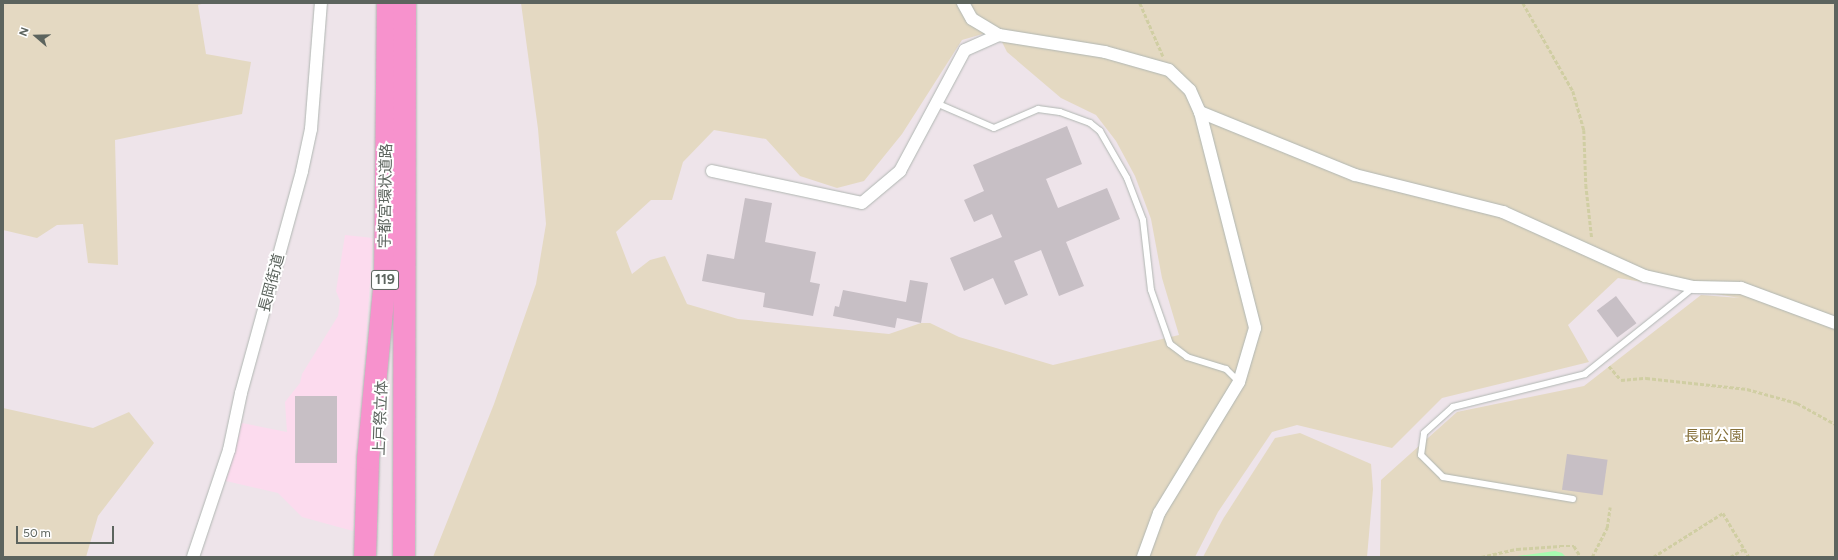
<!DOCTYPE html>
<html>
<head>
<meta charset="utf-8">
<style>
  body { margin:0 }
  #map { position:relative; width:1838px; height:560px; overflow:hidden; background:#eee4ea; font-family:Figtree,"Noto Sans JP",sans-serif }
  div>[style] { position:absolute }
  .commercial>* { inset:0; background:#fcdbee }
  .green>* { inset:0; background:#e4d9c2 }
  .water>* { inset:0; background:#a8fab1 }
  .building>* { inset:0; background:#c7bfc5; transform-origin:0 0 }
  .path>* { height:2.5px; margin-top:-1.25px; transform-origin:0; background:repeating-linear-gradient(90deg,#d0cea3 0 4px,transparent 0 6px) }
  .roads { filter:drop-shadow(0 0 1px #b0b6b2) drop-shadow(0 0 1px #b0b6b2) }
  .lane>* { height:6px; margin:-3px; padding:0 3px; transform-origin:3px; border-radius:3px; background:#fff }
  .street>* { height:12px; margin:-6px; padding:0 6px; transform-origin:6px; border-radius:6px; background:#fff }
  .highway>* { height:22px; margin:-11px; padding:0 11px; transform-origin:11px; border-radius:11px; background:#f792cd }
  span { translate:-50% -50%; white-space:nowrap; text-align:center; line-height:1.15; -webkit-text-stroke:4px #fff; paint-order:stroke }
  .shield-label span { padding:1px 3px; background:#fff; border:1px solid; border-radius:3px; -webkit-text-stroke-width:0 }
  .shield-label { font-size:14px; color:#5c645e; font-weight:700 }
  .street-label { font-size:15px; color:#5c645e }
  .park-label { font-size:15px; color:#85703a }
  .frame { position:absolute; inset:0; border:4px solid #5c645e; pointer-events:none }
  .north { position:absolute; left:16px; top:16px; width:40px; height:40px; -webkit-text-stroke:3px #fff; paint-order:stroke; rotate:290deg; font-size:11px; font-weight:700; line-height:16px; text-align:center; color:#5c645e }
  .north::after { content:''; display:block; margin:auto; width:14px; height:18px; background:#5c645e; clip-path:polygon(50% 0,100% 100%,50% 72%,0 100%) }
  .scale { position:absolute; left:16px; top:526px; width:98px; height:18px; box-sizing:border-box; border:2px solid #5c645e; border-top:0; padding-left:5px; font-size:12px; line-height:14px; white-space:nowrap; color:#5c645e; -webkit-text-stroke:3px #fff; paint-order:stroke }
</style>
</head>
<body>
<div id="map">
  <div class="commercial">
    <div style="clip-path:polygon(345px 235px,373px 238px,353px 531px,302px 517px,278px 493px,226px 481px,242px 423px,287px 432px,285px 402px,300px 383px,302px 374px,338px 316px,340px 301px,336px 291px)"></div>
  </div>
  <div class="green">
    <div style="clip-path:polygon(3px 3px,205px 3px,198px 5px,206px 54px,251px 62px,242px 114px,115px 140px,118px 265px,88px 263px,83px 224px,57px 225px,37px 238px,3px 230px)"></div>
    <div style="clip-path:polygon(evenodd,521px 3px,1835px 3px,1835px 557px,1380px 557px,1381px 480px,1457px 412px,1584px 386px,1701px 295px,1740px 298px,1618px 278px,1568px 325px,1589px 362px,1442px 398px,1392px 448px,1297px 425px,1272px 432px,1218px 512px,1195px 557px,433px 557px,494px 404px,536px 284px,546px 224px,538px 129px,521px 3px,996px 30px,1007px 52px,1061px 98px,1096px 115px,1116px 141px,1135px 176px,1151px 219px,1162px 278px,1179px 335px,1053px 365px,959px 337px,930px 323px,921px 323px,889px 334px,738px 319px,687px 304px,665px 256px,650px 260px,632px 274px,616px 232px,651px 200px,672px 200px,683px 162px,714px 130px,766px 139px,800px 176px,837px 188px,864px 181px,902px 134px,962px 40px,996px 30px)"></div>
    <div style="clip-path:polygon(3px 408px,93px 428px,129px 412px,154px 443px,98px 516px,86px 557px,3px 557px)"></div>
    <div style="clip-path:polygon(1300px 433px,1371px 464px,1373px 489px,1367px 557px,1203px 557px,1223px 519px,1275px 438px)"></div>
  </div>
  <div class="water">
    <div style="clip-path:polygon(1555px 551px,1562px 553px,1566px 557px,1510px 557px)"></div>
  </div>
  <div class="building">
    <div style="clip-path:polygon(1067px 126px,1082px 164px,1046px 179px,1058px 208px,1107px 188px,1120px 219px,1066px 242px,1084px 286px,1059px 296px,1041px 250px,1014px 261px,1028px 295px,1005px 305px,993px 278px,964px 291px,950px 258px,1002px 237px,992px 214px,974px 222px,964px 200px,984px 191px,973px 165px)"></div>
    <div style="clip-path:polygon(745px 198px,772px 203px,765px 242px,816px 252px,810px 282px,820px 284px,813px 316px,763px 307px,765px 293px,702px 281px,707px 254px,734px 259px)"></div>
    <div style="clip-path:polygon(910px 280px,928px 283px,921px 323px,897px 318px,895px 328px,833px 316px,835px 306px,839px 307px,843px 290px,906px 302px)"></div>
    <div style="left:1616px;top:296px;width:34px;height:24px;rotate:53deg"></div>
    <div style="left:295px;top:396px;width:42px;height:67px"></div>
    <div style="left:1567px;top:454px;width:41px;height:36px;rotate:8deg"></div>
  </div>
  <div class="path">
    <div style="left:1140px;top:3px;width:58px;rotate:66.5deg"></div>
    <div style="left:1523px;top:3px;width:101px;rotate:60.4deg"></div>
    <div style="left:1573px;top:91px;width:41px;rotate:74.2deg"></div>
    <div style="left:1584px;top:130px;width:55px;rotate:87.9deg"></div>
    <div style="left:1586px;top:185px;width:54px;rotate:83.7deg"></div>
    <div style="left:1609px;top:366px;width:18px;rotate:49deg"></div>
    <div style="left:1621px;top:380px;width:25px;rotate:-5deg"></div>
    <div style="left:1646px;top:378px;width:102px;rotate:6.2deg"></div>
    <div style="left:1747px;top:389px;width:52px;rotate:15.6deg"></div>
    <div style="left:1797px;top:403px;width:43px;rotate:28.9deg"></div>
    <div style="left:1481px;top:557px;width:37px;rotate:-13deg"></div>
    <div style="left:1517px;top:549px;width:43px;rotate:-4deg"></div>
    <div style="left:1560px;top:546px;width:14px"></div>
    <div style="left:1574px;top:546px;width:13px;rotate:58deg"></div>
    <div style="left:1592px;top:557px;width:33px;rotate:-63deg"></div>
    <div style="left:1607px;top:528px;width:21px;rotate:-82deg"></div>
    <div style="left:1653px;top:557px;width:83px;rotate:-32.2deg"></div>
    <div style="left:1723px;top:513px;width:51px;rotate:59.4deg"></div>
    <div style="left:1708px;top:557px;width:16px"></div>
    <div style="left:1730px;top:557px;width:16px;rotate:-30deg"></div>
  </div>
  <div class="roads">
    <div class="lane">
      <div style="left:936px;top:103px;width:63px;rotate:23.3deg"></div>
      <div style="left:994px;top:128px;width:48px;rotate:-23.4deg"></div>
      <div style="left:1038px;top:109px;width:22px;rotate:8deg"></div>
      <div style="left:1060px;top:112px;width:32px;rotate:20deg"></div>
      <div style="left:1090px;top:123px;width:13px;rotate:39deg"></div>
      <div style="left:1100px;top:131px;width:54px;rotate:60.1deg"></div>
      <div style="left:1127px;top:178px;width:45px;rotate:69.1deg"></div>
      <div style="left:1143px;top:220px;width:70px;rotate:83.5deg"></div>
      <div style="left:1151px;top:290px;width:57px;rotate:70.6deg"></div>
      <div style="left:1170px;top:344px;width:21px;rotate:37deg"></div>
      <div style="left:1187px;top:357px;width:41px;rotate:17.1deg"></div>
      <div style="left:1226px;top:369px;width:18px;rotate:45deg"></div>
      <div style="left:1573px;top:499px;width:132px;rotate:-170.4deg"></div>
      <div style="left:1443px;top:477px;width:31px;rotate:-135deg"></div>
      <div style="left:1421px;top:455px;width:22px;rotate:-82deg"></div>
      <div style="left:1424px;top:433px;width:39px;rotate:-42deg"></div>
      <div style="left:1453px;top:407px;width:136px;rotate:-14deg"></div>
      <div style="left:1585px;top:374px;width:139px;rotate:-38.6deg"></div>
    </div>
    <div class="street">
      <div style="left:963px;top:3px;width:18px;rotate:61deg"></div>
      <div style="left:972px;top:19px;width:31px;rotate:31deg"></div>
      <div style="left:999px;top:35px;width:107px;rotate:9.1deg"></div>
      <div style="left:1105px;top:52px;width:66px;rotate:15.7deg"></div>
      <div style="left:1169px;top:70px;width:29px;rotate:44deg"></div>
      <div style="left:1190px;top:90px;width:24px;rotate:66deg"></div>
      <div style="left:1200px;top:112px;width:223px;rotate:75.7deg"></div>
      <div style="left:1255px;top:328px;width:56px;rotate:106.5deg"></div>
      <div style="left:1239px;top:382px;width:153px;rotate:121.4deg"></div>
      <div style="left:1159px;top:513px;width:47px;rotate:110deg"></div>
      <div style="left:1200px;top:112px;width:167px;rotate:22.1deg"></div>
      <div style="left:1355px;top:175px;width:153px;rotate:14deg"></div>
      <div style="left:1503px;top:212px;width:156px;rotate:24.3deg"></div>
      <div style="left:1645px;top:276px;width:50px;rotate:12.7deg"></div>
      <div style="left:1694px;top:287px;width:47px;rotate:1.2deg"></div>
      <div style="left:1741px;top:288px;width:100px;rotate:20.4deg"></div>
      <div style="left:712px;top:171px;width:153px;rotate:12deg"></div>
      <div style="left:862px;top:203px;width:50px;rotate:-40.1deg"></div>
      <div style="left:900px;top:171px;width:137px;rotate:-61.8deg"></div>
      <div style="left:965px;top:50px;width:37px;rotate:-24deg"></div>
      <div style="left:193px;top:557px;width:113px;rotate:-71.4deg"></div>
      <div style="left:229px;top:450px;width:58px;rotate:-78.1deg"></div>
      <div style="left:241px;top:393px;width:230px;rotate:-74.6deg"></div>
      <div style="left:302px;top:171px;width:43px;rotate:-77.9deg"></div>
      <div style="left:311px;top:129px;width:126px;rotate:-85.5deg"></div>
    </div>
    <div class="highway">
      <div style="left:365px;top:557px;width:98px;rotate:-88.2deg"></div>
      <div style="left:368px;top:459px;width:180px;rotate:-84.6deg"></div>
      <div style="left:385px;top:280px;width:277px;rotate:-89.4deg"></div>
      <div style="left:404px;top:557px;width:554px;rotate:-89.9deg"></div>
    </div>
  </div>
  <div class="shield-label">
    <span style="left:385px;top:280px">119</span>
  </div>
  <div class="street-label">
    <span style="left:386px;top:196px;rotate:-89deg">宇都宮環状道路</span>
    <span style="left:272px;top:283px;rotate:-75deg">長岡街道</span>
    <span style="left:381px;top:418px;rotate:-88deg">上戸祭立体</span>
  </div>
  <div class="park-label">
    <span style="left:1714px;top:437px">長岡公園</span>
  </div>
  <div class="frame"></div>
  <div class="north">N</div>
  <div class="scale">50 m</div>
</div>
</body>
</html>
